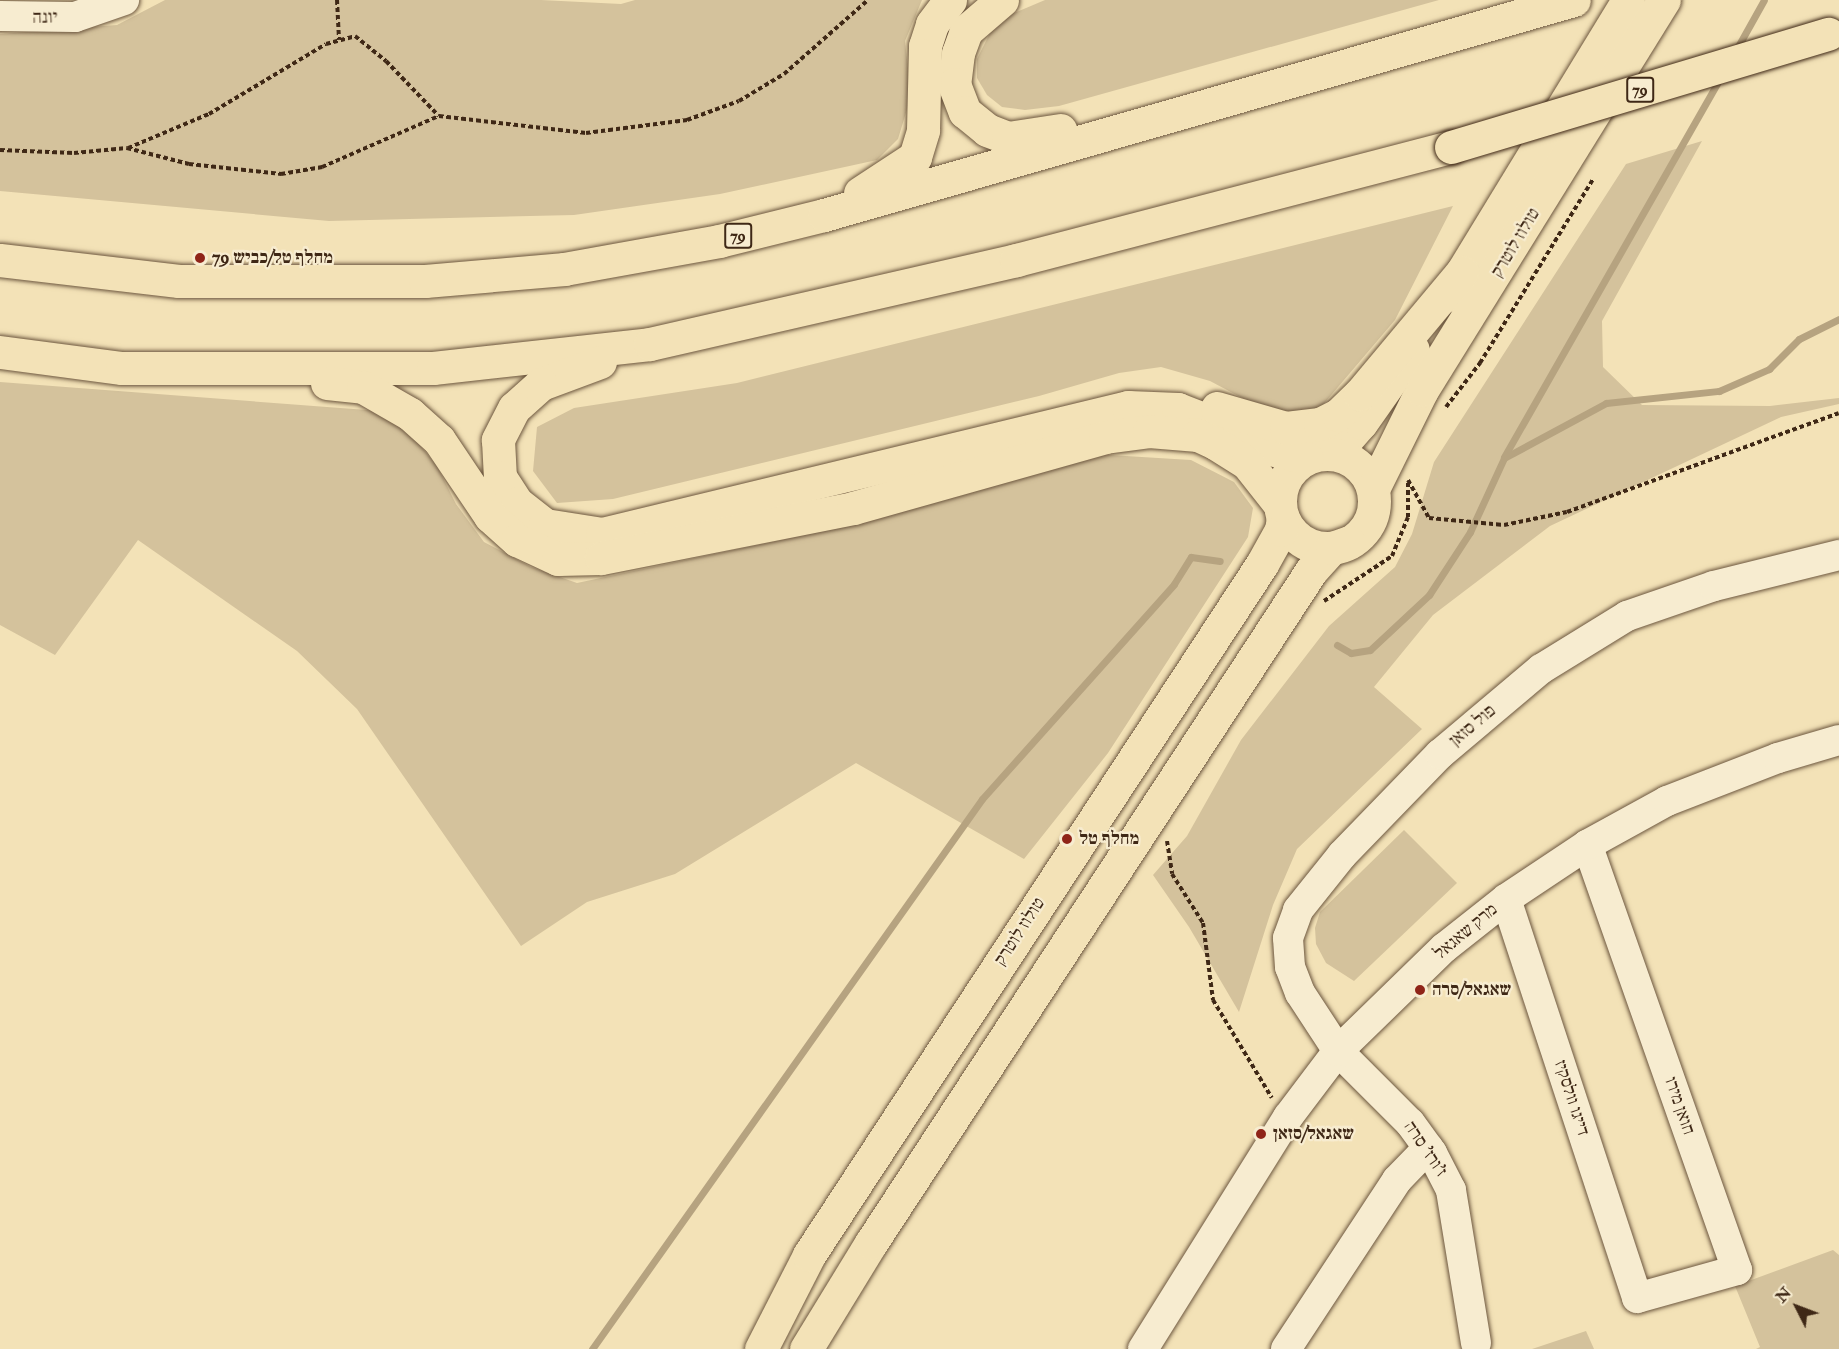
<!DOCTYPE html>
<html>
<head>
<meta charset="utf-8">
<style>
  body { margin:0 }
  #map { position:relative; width:1839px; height:1349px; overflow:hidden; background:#f3e2b7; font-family:"IM FELL Double Pica","Frank Ruhl Libre",serif }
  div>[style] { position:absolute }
  .green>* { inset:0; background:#d4c29c }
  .stream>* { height:7px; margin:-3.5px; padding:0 3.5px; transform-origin:3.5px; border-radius:3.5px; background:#b6a380 }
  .path>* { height:4px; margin-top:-2px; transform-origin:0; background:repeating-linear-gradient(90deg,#3f2816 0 4.5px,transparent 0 7.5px) }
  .roads { filter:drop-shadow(0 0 2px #6c563e) drop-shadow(0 0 2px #6c563e) }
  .minor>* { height:30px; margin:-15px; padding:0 15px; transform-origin:15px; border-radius:15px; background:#f7ecd0 }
  .major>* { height:33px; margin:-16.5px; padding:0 16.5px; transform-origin:16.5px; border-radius:16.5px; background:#f3e2b7 }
  .major>.ring { margin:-16.5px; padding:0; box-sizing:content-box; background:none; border:33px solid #f3e2b7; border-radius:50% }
  .highway>* { height:33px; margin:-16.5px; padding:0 16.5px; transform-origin:16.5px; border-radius:16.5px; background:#f3e2b7 }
  .bridges { filter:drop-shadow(0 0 2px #3f2816) drop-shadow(0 0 2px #3f2816) }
  .highway-bridge>* { height:33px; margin:-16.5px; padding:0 16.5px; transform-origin:16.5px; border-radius:16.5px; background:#f3e2b7 }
  .dots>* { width:16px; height:16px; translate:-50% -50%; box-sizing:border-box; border:3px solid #f7ecd0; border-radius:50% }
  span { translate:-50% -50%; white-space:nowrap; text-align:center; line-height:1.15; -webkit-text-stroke:4.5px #f7ecd0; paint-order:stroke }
  .shield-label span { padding:2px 4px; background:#f7ecd0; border:2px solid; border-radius:4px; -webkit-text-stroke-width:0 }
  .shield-label { font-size:16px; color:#3f2816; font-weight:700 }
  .street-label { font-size:18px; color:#3f2816 }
  .poi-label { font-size:18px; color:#3f2816; font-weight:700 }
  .left { translate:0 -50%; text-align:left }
  .north { position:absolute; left:1767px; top:1277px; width:60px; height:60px; -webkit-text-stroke:4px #f7ecd0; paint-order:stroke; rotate:312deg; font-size:16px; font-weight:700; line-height:24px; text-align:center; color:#3f2816 }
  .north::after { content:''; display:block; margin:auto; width:21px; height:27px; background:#3f2816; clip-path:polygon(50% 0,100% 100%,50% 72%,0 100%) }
</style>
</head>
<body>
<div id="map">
  <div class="green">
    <div style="clip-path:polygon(165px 0,541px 0,621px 4px,635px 0,922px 0,905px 41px,911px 96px,898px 139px,877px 160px,720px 194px,574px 215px,329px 221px,0 191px,0 34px,117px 25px)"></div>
    <div style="clip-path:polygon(1045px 0,1439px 0,1059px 106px,1025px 110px,1002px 107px,987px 95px,977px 78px,977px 59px,991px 31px,1007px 16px)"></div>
    <div style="clip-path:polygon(1702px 141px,1602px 321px,1603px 367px,1642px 405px,1770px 406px,1839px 398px,1839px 404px,1781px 417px,1550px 526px,1433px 615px,1374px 687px,1422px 729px,1297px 849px,1273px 905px,1239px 1012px,1189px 927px,1153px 875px,1187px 836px,1241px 740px,1329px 626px,1395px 567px,1412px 534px,1434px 462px,1626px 164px)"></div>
    <div style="clip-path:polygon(1453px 206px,1395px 320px,1321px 407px,1292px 418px,1263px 409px,1210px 381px,1161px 367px,1119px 373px,1039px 396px,613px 499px,557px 503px,533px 471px,537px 427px,574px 408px,737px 383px)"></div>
    <div style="clip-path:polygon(0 382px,380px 411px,418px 443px,437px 466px,456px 504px,484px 542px,531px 567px,577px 583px,814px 533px,1093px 454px,1191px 460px,1234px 482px,1253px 508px,1248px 537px,1108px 753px,1024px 859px,856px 763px,675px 874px,587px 902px,521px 946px,357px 709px,297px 651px,138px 540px,55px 655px,0 625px)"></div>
    <div style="clip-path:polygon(1404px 830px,1457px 883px,1354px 981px,1326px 963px,1316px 944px,1315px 928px,1320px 912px)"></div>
    <div style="clip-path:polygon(1833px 1250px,1839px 1255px,1839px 1349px,1756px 1349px,1760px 1347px,1735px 1286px)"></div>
    <div style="clip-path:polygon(1586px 1331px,1594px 1349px,1532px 1349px)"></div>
  </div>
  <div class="stream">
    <div style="left:1736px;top:50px;width:57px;rotate:-60.8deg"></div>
    <div style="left:1504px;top:457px;width:436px;rotate:-60.3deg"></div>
    <div style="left:1337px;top:645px;width:16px;rotate:30deg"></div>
    <div style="left:1351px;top:653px;width:19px;rotate:-9deg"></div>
    <div style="left:1370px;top:650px;width:81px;rotate:-43deg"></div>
    <div style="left:1429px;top:595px;width:75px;rotate:-56.9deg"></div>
    <div style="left:1470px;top:532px;width:81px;rotate:-65.3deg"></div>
    <div style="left:1504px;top:458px;width:116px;rotate:-28.3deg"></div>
    <div style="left:1606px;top:403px;width:114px;rotate:-6.1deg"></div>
    <div style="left:1719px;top:391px;width:55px;rotate:-23.7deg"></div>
    <div style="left:1769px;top:369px;width:42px;rotate:-45deg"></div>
    <div style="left:1799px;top:339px;width:45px;rotate:-26.6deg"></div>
    <div style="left:592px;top:1349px;width:674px;rotate:-54.66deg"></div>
    <div style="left:982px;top:799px;width:288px;rotate:-48.2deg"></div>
    <div style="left:1174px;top:584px;width:32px;rotate:-58deg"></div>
    <div style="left:1191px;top:557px;width:29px;rotate:8deg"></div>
  </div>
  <div class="path">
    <div style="left:337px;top:0;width:40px;rotate:87.1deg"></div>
    <div style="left:128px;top:148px;width:88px;rotate:-22.8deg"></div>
    <div style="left:209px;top:114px;width:136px;rotate:-30.9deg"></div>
    <div style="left:326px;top:44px;width:30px;rotate:-15deg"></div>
    <div style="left:355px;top:36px;width:40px;rotate:39deg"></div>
    <div style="left:386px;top:61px;width:76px;rotate:46.1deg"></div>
    <div style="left:0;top:150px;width:74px;rotate:2.3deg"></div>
    <div style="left:74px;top:153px;width:53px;rotate:-5.4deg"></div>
    <div style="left:127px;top:148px;width:64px;rotate:14.5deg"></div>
    <div style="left:189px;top:164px;width:93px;rotate:6.2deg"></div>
    <div style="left:281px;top:174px;width:42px;rotate:-9.7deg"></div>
    <div style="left:322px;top:167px;width:128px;rotate:-23.6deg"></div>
    <div style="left:439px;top:116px;width:148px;rotate:6.6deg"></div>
    <div style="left:586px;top:133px;width:102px;rotate:-7.3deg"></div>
    <div style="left:687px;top:120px;width:55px;rotate:-20.1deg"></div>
    <div style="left:739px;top:101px;width:52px;rotate:-31deg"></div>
    <div style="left:784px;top:74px;width:112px;rotate:-41.4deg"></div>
    <div style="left:1446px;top:407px;width:56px;rotate:-52.3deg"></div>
    <div style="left:1480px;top:363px;width:216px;rotate:-58.4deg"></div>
    <div style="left:1408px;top:480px;width:43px;rotate:61.1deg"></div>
    <div style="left:1429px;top:518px;width:75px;rotate:5.3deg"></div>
    <div style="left:1504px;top:525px;width:64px;rotate:-11.7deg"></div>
    <div style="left:1567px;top:512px;width:289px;rotate:-20deg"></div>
    <div style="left:1324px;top:601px;width:82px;rotate:-33.5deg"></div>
    <div style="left:1392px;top:556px;width:42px;rotate:-67.7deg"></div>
    <div style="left:1408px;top:517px;width:37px;rotate:-90deg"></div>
    <div style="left:1167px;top:841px;width:33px;rotate:81deg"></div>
    <div style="left:1172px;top:874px;width:58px;rotate:57.7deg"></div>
    <div style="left:1203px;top:923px;width:78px;rotate:82.6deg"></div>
    <div style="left:1213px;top:1000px;width:114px;rotate:59deg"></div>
  </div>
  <div class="roads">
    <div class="minor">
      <div style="left:0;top:16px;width:75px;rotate:0.8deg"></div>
      <div style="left:75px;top:17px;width:52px;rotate:-19.1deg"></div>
      <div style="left:1506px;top:899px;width:420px;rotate:71.8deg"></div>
      <div style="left:1637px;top:1298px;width:104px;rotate:-15.6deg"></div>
      <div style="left:1737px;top:1270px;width:451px;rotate:-109.4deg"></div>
      <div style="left:1476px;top:1343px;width:155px;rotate:-99.3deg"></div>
      <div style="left:1451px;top:1190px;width:42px;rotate:-117.2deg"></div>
      <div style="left:1432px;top:1153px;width:37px;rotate:-126deg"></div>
      <div style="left:1410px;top:1123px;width:102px;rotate:-135deg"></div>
      <div style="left:1338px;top:1051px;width:69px;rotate:-123.2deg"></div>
      <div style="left:1300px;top:993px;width:28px;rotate:-111deg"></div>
      <div style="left:1290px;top:967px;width:29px;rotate:-94deg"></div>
      <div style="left:1288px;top:938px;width:30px;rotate:-70deg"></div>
      <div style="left:1298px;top:910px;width:70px;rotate:-51.3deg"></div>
      <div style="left:1342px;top:855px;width:141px;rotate:-45.9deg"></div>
      <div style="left:1440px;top:754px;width:132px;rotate:-40.1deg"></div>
      <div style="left:1541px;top:669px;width:101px;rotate:-31.6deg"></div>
      <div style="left:1627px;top:616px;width:92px;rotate:-19deg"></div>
      <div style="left:1714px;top:586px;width:129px;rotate:-13.9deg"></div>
      <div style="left:1143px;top:1349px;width:274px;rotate:-58deg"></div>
      <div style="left:1288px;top:1117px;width:83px;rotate:-52.9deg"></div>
      <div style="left:1338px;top:1051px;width:148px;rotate:-44.2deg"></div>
      <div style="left:1444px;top:948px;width:79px;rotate:-38.3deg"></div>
      <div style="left:1506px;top:899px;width:97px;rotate:-33.7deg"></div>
      <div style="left:1587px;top:845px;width:91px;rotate:-28.8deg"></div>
      <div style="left:1667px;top:801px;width:119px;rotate:-21.2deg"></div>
      <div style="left:1778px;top:758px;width:64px;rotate:-16.4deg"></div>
      <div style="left:1286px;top:1349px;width:202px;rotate:-56.7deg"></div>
      <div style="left:1397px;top:1180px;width:45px;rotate:-45.9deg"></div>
    </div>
    <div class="major">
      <div style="left:1448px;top:295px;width:346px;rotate:-58.6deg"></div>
      <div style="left:1323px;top:454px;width:27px;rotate:-31deg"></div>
      <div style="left:1346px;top:440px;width:23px;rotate:-49deg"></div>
      <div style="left:1361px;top:423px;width:90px;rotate:-54.9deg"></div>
      <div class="ring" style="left:1280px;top:454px;width:61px;height:61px"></div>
      <div style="left:1373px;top:489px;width:110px;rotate:-63.7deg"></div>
      <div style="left:1422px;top:390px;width:459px;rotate:-58.2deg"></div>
      <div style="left:761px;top:1349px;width:106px;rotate:-62.9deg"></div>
      <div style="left:809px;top:1255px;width:826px;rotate:-56.75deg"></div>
      <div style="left:1262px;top:564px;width:39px;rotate:-61deg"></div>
      <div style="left:1281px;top:530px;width:12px;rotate:-81deg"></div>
      <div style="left:806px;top:1349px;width:124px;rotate:-58.5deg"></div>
      <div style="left:871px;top:1243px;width:803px;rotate:-56.78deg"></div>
      <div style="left:1311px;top:571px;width:31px;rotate:-48deg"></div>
      <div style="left:1332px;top:548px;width:18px;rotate:-19deg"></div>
    </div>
    <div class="highway">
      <div style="left:1002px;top:0;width:48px;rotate:139.3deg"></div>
      <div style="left:966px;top:31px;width:23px;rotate:110deg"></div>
      <div style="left:958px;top:53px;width:31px;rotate:97deg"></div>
      <div style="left:954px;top:84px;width:30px;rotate:69deg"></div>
      <div style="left:965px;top:112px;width:28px;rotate:39deg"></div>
      <div style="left:987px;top:130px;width:22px;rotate:21deg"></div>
      <div style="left:1008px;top:138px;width:53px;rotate:-8.7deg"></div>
      <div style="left:860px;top:193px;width:66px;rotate:-33.2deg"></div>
      <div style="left:915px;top:157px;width:28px;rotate:-73deg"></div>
      <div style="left:923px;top:130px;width:84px;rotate:-88.6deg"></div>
      <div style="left:925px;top:46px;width:23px;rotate:-72deg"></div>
      <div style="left:932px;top:24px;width:30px;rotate:-53deg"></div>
      <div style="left:0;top:260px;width:180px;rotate:6.7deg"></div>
      <div style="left:179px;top:281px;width:246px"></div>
      <div style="left:425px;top:281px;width:140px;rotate:-4.9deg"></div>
      <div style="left:564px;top:269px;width:158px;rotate:-10.2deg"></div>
      <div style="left:719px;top:241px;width:108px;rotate:-13.9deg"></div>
      <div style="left:824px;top:215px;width:780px;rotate:-16deg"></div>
      <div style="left:0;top:352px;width:123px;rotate:7.5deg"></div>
      <div style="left:122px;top:368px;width:311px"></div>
      <div style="left:433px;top:368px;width:218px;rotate:-6.3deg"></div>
      <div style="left:650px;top:344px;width:376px;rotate:-12.9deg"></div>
      <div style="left:1016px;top:260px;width:449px;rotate:-14.6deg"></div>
      <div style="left:600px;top:362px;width:63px;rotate:159.6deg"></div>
      <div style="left:541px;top:384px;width:36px;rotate:138deg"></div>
      <div style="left:514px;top:408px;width:36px;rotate:117deg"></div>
      <div style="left:498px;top:440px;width:37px;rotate:87deg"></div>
      <div style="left:500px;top:477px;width:31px;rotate:57deg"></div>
      <div style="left:517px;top:503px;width:36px;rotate:38deg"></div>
      <div style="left:545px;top:525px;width:58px;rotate:9deg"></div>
      <div style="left:602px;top:534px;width:541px;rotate:-13.57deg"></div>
      <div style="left:1128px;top:407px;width:50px;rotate:2.3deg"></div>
      <div style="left:1178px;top:409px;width:49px;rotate:21.4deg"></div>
      <div style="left:1224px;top:427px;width:39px;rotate:29deg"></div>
      <div style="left:1258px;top:446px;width:50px;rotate:13.8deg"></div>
      <div style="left:327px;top:383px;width:36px;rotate:6deg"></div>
      <div style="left:363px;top:387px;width:54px;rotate:29.9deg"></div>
      <div style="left:410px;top:414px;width:39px;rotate:42deg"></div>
      <div style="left:439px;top:440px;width:92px;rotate:56.1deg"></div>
      <div style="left:490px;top:516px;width:36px;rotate:42deg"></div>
      <div style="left:517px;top:540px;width:45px;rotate:24.9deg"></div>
      <div style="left:558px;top:559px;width:43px;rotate:-1.3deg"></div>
      <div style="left:601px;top:558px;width:257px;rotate:-11.2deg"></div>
      <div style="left:853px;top:508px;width:262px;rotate:-15.7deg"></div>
      <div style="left:1105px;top:437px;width:44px;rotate:-7.8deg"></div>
      <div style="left:1149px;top:431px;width:49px;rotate:4.7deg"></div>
      <div style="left:1198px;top:435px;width:19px;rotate:25deg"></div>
      <div style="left:1215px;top:443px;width:38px;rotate:32deg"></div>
      <div style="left:1247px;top:463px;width:53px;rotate:51.8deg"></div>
      <div style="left:1217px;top:408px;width:72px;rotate:16.2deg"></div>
      <div style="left:1286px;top:428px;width:34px;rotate:-7deg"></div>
      <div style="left:1320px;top:424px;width:20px;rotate:-27deg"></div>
      <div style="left:1338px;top:415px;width:30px;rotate:-44deg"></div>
      <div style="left:1360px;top:394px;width:159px;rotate:-50.1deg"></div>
    </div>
  </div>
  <div class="bridges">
    <div class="highway-bridge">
      <div style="left:1451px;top:147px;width:394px;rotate:-16.7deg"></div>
    </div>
  </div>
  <div class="dots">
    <div style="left:200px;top:258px;background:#8f2418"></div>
    <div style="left:1067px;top:839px;background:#8f2418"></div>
    <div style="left:1420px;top:990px;background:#8f2418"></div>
    <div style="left:1261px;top:1134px;background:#8f2418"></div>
  </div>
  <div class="shield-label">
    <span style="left:1640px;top:90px">79</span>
    <span style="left:738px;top:236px">79</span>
  </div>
  <div class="street-label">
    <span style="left:45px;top:18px;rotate:-1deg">יונה</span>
    <span style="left:1516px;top:243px;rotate:-59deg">טולוז לוטרק</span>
    <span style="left:1473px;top:726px;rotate:-40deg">פול סזאן</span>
    <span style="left:1020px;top:932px;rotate:-57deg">טולוז לוטרק</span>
    <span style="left:1466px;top:932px;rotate:-40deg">מרק שאגאל</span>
    <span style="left:1571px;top:1098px;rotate:72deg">דייגו וולסקיז</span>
    <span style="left:1679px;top:1106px;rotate:71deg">חואן מירו</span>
    <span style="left:1425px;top:1149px;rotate:56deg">ז'ורז' סרה</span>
  </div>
  <div class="poi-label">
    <span class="left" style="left:212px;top:258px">מחלף טל/כביש 79</span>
    <span class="left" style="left:1079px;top:839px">מחלף טל</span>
    <span class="left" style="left:1432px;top:990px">שאגאל/סרה</span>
    <span class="left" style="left:1273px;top:1134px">שאגאל/סזאן</span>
  </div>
  <div class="north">N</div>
</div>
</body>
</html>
